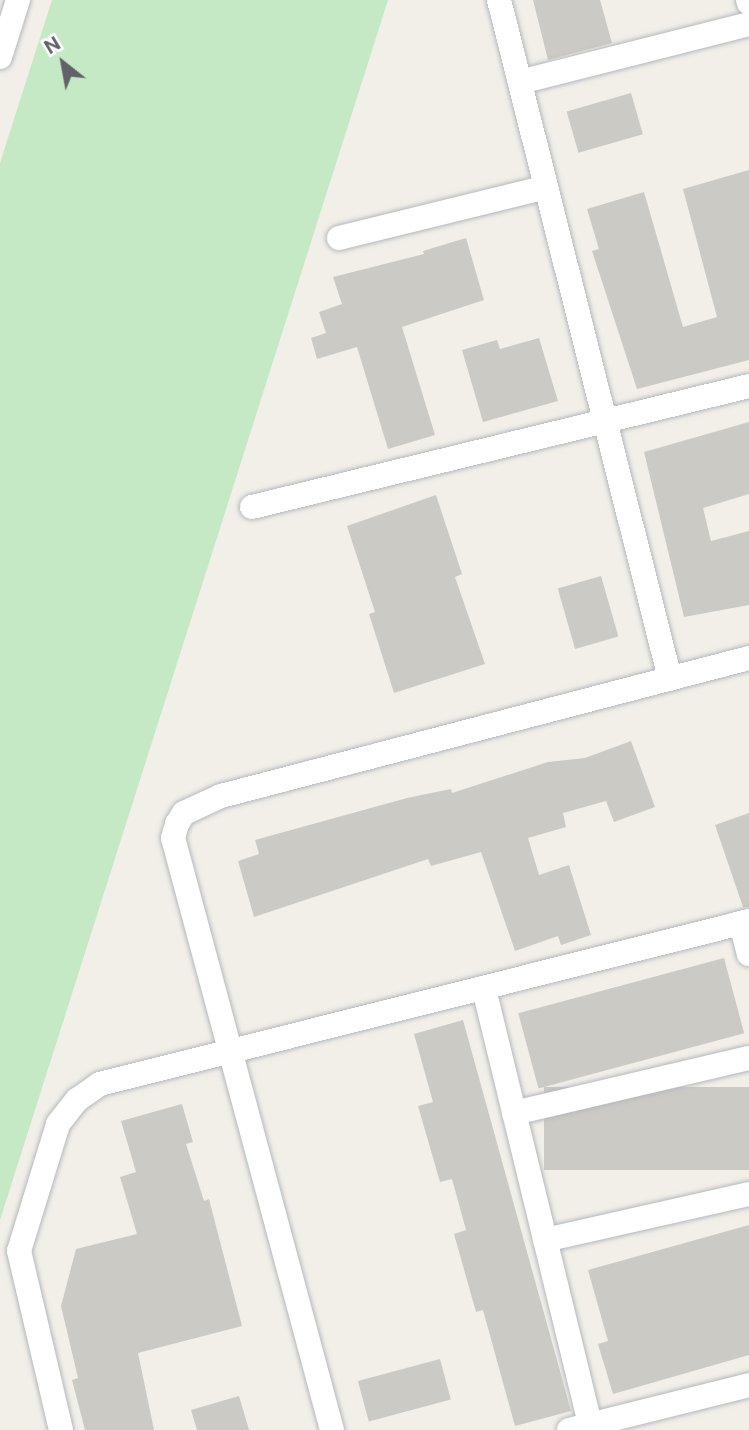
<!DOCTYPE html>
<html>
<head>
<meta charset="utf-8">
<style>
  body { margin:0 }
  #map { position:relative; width:749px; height:1430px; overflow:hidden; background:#f1efe8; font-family:"Public Sans",sans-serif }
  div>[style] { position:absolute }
  .green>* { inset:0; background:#c5e8c5 }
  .building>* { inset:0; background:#cccac5; transform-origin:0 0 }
  .roads { filter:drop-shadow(0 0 2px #b5b8bc) drop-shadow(0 0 2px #b5b8bc) }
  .minor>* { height:24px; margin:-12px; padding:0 12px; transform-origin:12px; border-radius:12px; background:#fff }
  span { translate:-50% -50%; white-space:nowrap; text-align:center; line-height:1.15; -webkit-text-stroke:5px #fff; paint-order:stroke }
  .north { position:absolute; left:28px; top:28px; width:70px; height:70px; -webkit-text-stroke:5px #fff; paint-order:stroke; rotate:329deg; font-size:19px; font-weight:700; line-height:28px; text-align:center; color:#5f6368 }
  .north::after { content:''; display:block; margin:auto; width:24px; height:32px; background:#5f6368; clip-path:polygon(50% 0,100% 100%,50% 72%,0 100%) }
</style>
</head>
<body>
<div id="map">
  <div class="green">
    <div style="clip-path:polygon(52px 0,388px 0,0 1220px,0 163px)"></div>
  </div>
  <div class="building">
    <div style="clip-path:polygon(533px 0,600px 0,612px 43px,548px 60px)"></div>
    <div style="left:631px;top:93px;width:43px;height:67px;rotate:74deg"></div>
    <div style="clip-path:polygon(749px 170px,749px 360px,637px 389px,592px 251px,599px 249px,587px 209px,644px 192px,683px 327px,717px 317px,683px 189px)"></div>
    <div style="clip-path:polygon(466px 238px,484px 300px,402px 327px,435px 435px,388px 449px,357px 347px,317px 359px,311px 338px,326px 333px,319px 312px,342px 304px,333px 277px,424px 254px,423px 251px)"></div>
    <div style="clip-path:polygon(539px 338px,558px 401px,483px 422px,462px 350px,497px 340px,500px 349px)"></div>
    <div style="clip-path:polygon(749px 422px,749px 494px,703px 508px,711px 541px,749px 531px,749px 605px,684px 617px,644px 452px)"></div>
    <div style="clip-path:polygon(436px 495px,462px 574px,455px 577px,485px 664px,394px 693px,369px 614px,375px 612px,347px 526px)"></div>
    <div style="left:601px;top:576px;width:63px;height:45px;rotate:74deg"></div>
    <div style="clip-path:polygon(631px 741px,655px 807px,614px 822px,606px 801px,563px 813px,566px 827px,528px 838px,539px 875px,569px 865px,591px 935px,561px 945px,558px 936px,515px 951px,481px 852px,431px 866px,428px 859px,254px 917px,238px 861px,259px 854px,255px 840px,407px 798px,451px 789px,452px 793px,548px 762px,585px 758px)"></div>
    <div style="clip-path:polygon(749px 813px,749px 907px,743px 907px,715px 825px)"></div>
    <div style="left:724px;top:958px;width:78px;height:213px;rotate:75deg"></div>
    <div style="clip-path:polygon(463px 1020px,571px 1411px,515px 1426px,483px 1310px,476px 1312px,454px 1234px,466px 1230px,452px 1179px,440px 1182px,418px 1106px,433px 1102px,414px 1034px)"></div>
    <div style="left:749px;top:1087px;width:83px;height:205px;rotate:90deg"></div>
    <div style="clip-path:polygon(182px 1104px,193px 1142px,186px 1144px,204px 1201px,209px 1199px,242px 1326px,138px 1353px,154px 1430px,85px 1430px,72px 1380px,78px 1378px,61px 1306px,76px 1249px,137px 1234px,120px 1177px,136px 1172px,121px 1121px)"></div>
    <div style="clip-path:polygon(749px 1225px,749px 1355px,613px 1394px,598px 1344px,608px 1341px,588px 1270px)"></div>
    <div style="left:440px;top:1359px;width:42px;height:85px;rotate:75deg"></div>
    <div style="clip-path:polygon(239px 1396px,249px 1430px,197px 1430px,191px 1410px)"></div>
  </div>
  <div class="roads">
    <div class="minor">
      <div style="left:499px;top:0;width:700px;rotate:75.86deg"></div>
      <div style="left:748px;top:0;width:3px;rotate:72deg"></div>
      <div style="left:0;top:57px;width:60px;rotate:-72.5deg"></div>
      <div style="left:520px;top:82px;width:236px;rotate:-14.2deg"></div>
      <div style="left:339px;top:238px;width:213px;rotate:-13.8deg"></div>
      <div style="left:252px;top:507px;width:512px;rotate:-13.68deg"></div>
      <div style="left:741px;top:923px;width:32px;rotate:76deg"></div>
      <div style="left:484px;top:989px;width:449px;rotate:76.3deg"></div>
      <div style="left:514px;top:1113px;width:241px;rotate:-13.2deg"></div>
      <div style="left:545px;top:1240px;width:209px;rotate:-12.7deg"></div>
      <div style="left:61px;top:1430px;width:184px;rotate:-103.2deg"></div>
      <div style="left:19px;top:1251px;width:133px;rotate:-72.9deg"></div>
      <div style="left:58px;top:1124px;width:31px;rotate:-52deg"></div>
      <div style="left:77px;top:1100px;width:28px;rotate:-35deg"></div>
      <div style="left:100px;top:1084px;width:669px;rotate:-14.1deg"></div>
      <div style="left:332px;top:1430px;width:613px;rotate:-105.03deg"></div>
      <div style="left:173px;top:838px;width:15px;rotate:-74deg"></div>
      <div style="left:177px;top:824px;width:13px;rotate:-58deg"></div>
      <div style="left:184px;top:813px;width:41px;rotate:-24.7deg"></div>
      <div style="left:221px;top:796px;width:546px;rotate:-14.65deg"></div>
      <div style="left:569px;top:1430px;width:186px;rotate:-14deg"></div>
    </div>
  </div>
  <div class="north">N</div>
</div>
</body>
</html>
